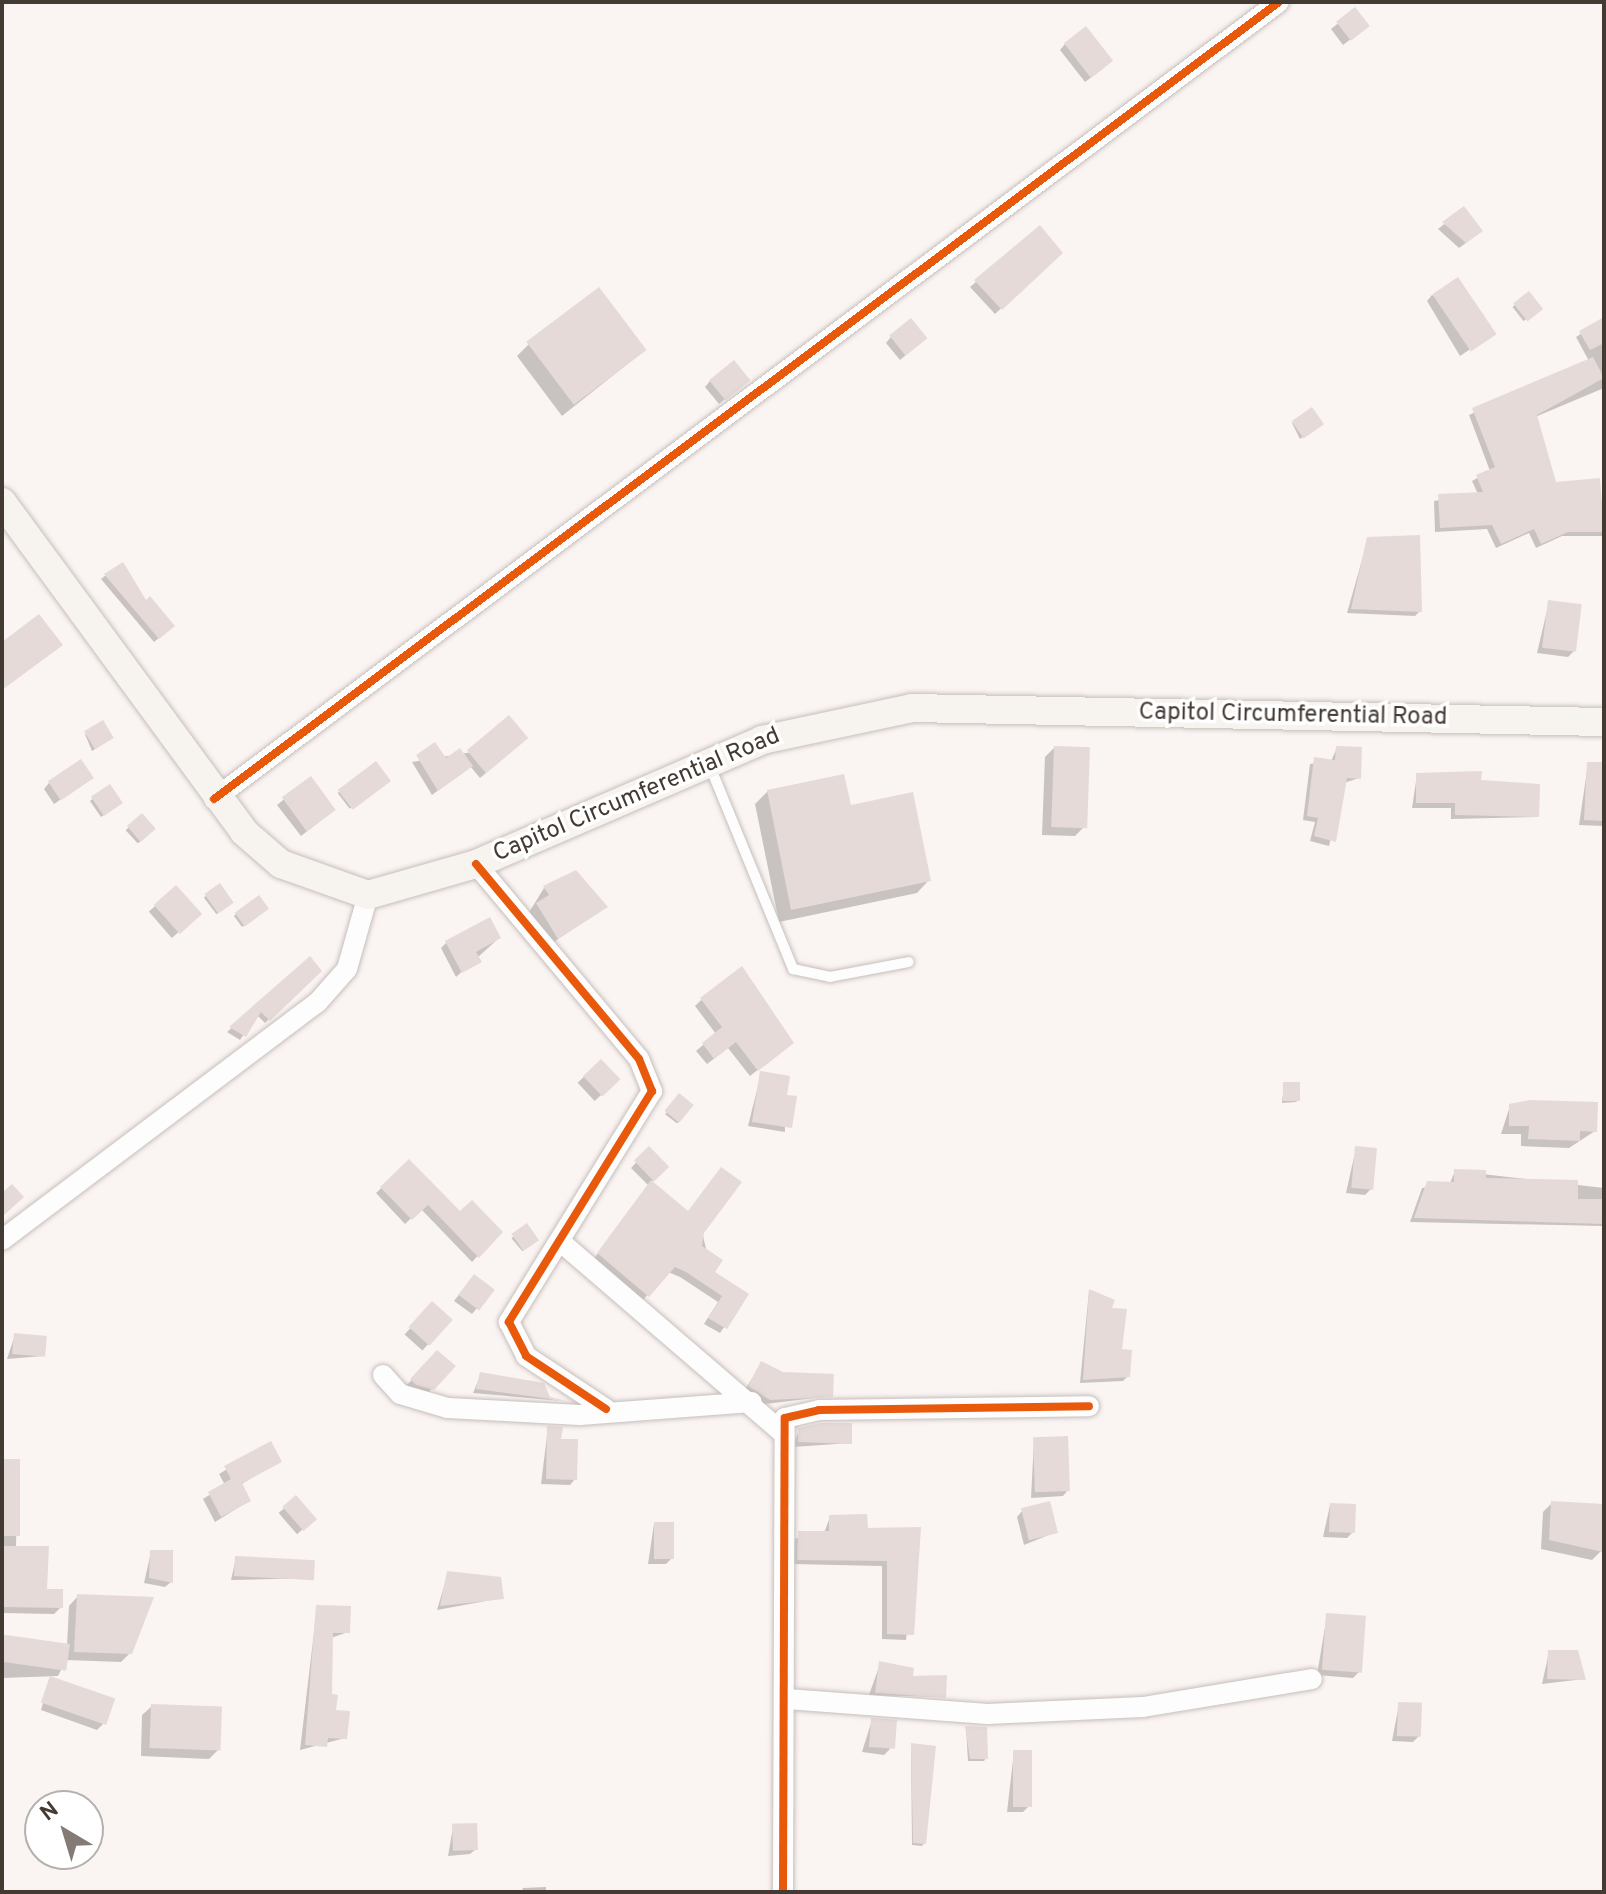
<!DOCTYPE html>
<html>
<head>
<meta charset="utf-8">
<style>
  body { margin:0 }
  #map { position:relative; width:1606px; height:1894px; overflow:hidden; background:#faf4f2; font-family:Overpass,sans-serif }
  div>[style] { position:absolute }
  .shadow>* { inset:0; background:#0003; transform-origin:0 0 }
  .building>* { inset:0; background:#e5dad8; transform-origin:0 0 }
  .roads { filter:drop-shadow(0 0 2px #c6bfbb) drop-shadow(0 0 2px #c6bfbb) }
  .lane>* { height:10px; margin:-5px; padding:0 5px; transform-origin:5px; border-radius:5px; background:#fefdfd }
  .street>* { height:20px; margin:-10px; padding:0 10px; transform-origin:10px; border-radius:10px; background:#fefdfd }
  .secondary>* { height:28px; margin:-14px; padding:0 14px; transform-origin:14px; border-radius:14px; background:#f7f3ef }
  .cycleway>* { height:8px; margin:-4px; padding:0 4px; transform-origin:4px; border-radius:4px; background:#e8590c }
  span { translate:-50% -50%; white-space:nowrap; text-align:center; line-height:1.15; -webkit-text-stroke:7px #fff; paint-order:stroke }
  .street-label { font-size:24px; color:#443a34 }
  .frame { position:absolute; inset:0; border:4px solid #443a34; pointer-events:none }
  .north { position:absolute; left:24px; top:1790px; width:80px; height:80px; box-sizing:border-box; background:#fff; border:2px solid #b4b0ae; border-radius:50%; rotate:322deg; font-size:22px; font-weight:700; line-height:32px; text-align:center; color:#443a34 }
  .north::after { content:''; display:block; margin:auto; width:28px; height:36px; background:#847b76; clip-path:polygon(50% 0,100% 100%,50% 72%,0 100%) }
</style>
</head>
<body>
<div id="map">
  <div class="shadow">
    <div style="clip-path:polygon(1355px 10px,1361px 31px,1343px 45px,1331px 29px)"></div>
    <div style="clip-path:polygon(1065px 44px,1105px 67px,1085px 82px,1060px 50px)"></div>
    <div style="clip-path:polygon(1464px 209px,1474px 237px,1459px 248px,1438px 229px)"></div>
    <div style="clip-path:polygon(1060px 253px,995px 314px,970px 287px,976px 282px)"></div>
    <div style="left:1529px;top:294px;width:18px;height:21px;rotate:52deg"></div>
    <div style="clip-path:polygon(1432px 295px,1493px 334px,1460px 356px,1427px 301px)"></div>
    <div style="clip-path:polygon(1604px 319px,1604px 388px,1535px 417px,1555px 485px,1604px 503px,1604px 536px,1562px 536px,1536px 548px,1529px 533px,1496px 548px,1487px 529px,1435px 532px,1434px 501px,1478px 494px,1472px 481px,1490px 471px,1469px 415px,1589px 361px,1576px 337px)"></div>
    <div style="clip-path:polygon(891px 337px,919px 344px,900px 360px,886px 343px)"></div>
    <div style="clip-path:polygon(529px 344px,645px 350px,562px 416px,517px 356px)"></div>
    <div style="clip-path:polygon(710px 381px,742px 385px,719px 404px,705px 387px)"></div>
    <div style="clip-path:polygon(1292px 423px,1319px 426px,1300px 439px)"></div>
    <div style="clip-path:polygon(1368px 539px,1420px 611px,1415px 616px,1347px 613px)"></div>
    <div style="clip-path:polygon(106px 575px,145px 603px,173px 626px,154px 642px,101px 579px)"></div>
    <div style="clip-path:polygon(1549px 602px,1574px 651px,1568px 657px,1537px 653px)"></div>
    <div style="clip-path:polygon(85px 734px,109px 740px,92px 751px)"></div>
    <div style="clip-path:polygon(520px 744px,480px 778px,470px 766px,432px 795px,412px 762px)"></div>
    <div style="clip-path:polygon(1054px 748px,1084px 827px,1075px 836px,1042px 835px,1045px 757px)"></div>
    <div style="clip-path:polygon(1337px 748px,1359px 778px,1344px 783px,1329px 846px,1310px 841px,1315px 822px,1303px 820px,1310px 764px,1331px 761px)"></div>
    <div style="left:376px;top:764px;width:20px;height:48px;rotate:53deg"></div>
    <div style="clip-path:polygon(1588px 764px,1604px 764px,1604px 826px,1579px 825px)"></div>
    <div style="clip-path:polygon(1417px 775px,1479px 782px,1537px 817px,1451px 819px,1451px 808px,1412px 808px)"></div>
    <div style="clip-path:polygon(311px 778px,328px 815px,301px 836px,277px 805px)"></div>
    <div style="clip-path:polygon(49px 783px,85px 783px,54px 804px,44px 789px)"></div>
    <div style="clip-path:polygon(109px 787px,118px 805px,101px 817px,90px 801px)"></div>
    <div style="clip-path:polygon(768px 791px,849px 807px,929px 880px,917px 893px,779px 922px,755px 804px)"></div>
    <div style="left:141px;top:816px;width:18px;height:21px;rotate:47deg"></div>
    <div style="left:219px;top:886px;width:21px;height:19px;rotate:53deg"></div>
    <div style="left:176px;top:888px;width:35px;height:36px;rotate:49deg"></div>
    <div style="clip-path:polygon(544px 888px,605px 907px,548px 946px,528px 914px)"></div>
    <div style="clip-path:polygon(264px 911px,242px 927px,234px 916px,236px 914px)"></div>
    <div style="clip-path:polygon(499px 938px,456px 977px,441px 948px,446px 943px)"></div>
    <div style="clip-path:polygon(310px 959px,319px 971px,265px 1023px,257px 1015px,240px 1040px,227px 1032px)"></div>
    <div style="clip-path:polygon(701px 1000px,784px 1049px,750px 1076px,728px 1048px,707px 1064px,696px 1051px,716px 1034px,695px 1006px)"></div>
    <div style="left:601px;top:1061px;width:25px;height:32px;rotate:47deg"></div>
    <div style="clip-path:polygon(761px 1074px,784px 1096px,785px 1132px,748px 1126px)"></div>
    <div style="clip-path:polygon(1284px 1084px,1298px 1100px,1296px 1102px,1282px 1103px)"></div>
    <div style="left:679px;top:1096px;width:15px;height:23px;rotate:37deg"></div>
    <div style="clip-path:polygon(1510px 1106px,1595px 1131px,1569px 1148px,1521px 1146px,1521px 1134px,1501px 1134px)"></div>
    <div style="clip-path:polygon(1356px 1148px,1371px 1189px,1365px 1195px,1346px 1193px)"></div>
    <div style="clip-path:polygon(649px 1149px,666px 1167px,651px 1183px,702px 1232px,712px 1273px,747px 1294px,720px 1333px,704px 1324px,718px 1302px,680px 1277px,668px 1272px,642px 1301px,593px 1260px,648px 1185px,631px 1168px)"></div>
    <div style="clip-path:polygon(409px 1162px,460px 1214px,500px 1232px,472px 1262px,421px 1209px,405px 1224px,376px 1193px)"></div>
    <div style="clip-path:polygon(1455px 1171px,1604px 1188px,1604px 1226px,1410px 1222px,1422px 1188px,1450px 1183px)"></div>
    <div style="left:526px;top:1226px;width:17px;height:19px;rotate:50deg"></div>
    <div style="clip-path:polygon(469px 1282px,492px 1290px,472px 1314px,454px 1301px)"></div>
    <div style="clip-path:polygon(1089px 1291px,1109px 1310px,1128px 1376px,1123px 1381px,1080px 1383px)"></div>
    <div style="left:432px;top:1304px;width:24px;height:41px;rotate:42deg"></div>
    <div style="clip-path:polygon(15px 1335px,43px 1356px,7px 1359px)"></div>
    <div style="clip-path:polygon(438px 1352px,453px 1366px,426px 1395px,406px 1386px)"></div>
    <div style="clip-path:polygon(762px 1363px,831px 1396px,765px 1404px,744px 1391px)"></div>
    <div style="clip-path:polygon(481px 1374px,542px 1385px,549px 1399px,562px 1401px,473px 1393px)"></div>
    <div style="clip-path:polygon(548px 1428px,575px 1479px,570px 1485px,541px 1484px)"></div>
    <div style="clip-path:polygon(799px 1430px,850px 1443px,793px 1447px)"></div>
    <div style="clip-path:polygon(1034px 1440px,1068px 1490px,1063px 1496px,1031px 1498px)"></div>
    <div style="clip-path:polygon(270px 1444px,279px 1461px,240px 1485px,249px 1501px,215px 1522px,203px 1499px,225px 1485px,219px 1474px)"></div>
    <div style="clip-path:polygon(2px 1461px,18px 1461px,16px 1548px,61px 1607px,54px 1614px,2px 1613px)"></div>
    <div style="left:296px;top:1498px;width:28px;height:23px;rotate:49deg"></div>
    <div style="clip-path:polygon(1552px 1503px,1601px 1551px,1592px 1560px,1541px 1549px,1543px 1512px)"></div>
    <div style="clip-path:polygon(1330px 1505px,1353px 1532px,1347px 1538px,1323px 1537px)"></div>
    <div style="clip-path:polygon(1022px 1511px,1056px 1532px,1024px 1545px,1017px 1517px)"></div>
    <div style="clip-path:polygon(830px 1517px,866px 1530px,919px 1529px,906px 1640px,882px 1639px,882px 1566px,792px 1564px,793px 1539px,824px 1533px)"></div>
    <div style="clip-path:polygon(654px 1524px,672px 1558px,666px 1564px,648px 1564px)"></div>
    <div style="clip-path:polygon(151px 1552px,171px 1582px,165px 1587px,144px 1583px)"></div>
    <div style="clip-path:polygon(236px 1558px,312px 1578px,231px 1580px)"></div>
    <div style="clip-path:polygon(448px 1573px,502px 1598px,437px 1610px)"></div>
    <div style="clip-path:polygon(78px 1596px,130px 1653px,121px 1662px,66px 1660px,58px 1676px,2px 1678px,2px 1647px,67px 1646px,69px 1606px)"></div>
    <div style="clip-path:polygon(317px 1607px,348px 1632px,331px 1638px,330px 1696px,345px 1738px,300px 1750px)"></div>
    <div style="clip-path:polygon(1327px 1615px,1359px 1672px,1353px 1678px,1317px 1675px)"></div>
    <div style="clip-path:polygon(1549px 1652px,1584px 1679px,1542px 1684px)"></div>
    <div style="clip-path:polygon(880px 1664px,910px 1678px,944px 1697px,869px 1695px)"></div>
    <div style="clip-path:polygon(50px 1678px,103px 1724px,97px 1730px,41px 1710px)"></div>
    <div style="clip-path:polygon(1399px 1704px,1419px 1736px,1413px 1742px,1392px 1741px)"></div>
    <div style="clip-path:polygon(152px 1706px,218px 1750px,209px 1759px,141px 1756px,142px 1715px)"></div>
    <div style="clip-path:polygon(872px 1720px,890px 1749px,884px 1755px,862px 1752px)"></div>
    <div style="clip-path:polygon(966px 1728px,986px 1758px,984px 1761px,968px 1761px)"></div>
    <div style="clip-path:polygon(911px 1746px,924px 1843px,922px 1846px,912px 1845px)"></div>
    <div style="clip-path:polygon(1014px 1752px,1029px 1806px,1023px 1812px,1007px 1812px)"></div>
    <div style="clip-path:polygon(453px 1827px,476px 1849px,470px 1854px,448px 1856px)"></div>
    <div style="clip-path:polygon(546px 1887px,546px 1892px,521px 1892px,523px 1888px)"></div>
  </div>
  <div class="building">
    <div style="left:1355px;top:7px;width:24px;height:24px;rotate:52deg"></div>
    <div style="left:1086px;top:26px;width:44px;height:28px;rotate:52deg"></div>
    <div style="clip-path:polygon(1464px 206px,1483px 231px,1466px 243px,1442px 222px)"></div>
    <div style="clip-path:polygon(1040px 225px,1063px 253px,1002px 310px,974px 280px)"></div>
    <div style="left:1458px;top:277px;width:69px;height:31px;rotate:56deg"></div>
    <div style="left:599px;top:287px;width:79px;height:91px;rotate:53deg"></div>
    <div style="left:1529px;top:291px;width:23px;height:20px;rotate:52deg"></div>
    <div style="clip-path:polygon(1604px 317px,1604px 343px,1590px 350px,1579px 331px)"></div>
    <div style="left:911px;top:318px;width:26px;height:28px;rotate:51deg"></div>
    <div style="clip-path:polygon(1593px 357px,1604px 378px,1537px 415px,1556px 482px,1600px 478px,1604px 532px,1568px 532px,1541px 544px,1534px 529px,1501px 544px,1492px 525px,1440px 528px,1438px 494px,1483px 492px,1476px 475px,1495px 467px,1472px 408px)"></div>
    <div style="left:734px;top:360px;width:26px;height:32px;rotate:51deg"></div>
    <div style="left:1312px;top:407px;width:21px;height:25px;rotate:55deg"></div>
    <div style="clip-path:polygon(1420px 535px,1422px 612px,1351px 609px,1367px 537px)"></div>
    <div style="clip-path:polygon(123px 562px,146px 600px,150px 596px,175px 626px,159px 639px,104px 574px)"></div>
    <div style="left:1548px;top:600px;width:34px;height:48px;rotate:7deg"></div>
    <div style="clip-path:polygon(39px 614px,63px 645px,2px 690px,2px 642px)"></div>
    <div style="left:509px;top:715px;width:30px;height:55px;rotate:50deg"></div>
    <div style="left:103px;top:720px;width:21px;height:22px;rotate:59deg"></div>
    <div style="clip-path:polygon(435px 742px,446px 758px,460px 748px,473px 766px,438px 791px,416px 755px)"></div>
    <div style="left:1054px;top:746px;width:36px;height:81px;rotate:2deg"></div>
    <div style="clip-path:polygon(1336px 746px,1362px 747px,1361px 779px,1347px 778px,1336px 842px,1314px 836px,1318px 818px,1307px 816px,1314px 757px,1335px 760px)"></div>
    <div style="left:81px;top:759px;width:23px;height:40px;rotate:56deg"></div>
    <div style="left:376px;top:761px;width:25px;height:48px;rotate:53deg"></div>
    <div style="clip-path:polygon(1587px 762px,1604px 762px,1604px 821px,1584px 820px)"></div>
    <div style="clip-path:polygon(1482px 771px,1481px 780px,1540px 784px,1539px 817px,1455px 815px,1455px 803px,1416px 803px,1416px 773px)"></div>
    <div style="clip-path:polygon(844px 774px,851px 805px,913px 792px,931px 881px,791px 910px,767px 790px)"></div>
    <div style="left:311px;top:776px;width:42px;height:36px;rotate:54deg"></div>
    <div style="left:110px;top:784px;width:23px;height:23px;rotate:56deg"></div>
    <div style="left:142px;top:813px;width:21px;height:20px;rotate:49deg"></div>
    <div style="clip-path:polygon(576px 870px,608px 907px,558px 939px,536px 903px,549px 895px,543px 886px)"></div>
    <div style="left:220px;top:883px;width:24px;height:19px;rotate:55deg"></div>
    <div style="left:176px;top:885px;width:39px;height:30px;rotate:48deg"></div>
    <div style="left:259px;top:895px;width:17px;height:30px;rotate:54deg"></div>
    <div style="clip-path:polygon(490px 917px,501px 938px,476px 952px,482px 962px,462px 973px,445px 941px)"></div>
    <div style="clip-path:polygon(310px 956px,322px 971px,270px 1021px,261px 1012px,246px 1037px,229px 1027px)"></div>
    <div style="clip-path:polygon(742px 966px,794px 1043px,758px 1071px,736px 1042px,714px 1059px,702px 1043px,722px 1027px,700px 998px)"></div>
    <div style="left:601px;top:1059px;width:28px;height:25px;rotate:46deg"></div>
    <div style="clip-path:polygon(760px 1071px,790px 1076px,787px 1095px,797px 1096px,792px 1128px,752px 1122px)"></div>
    <div style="left:1283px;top:1082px;width:17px;height:19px"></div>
    <div style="left:679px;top:1093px;width:19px;height:23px;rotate:39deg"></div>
    <div style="clip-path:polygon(1530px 1100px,1598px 1102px,1597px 1132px,1580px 1131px,1580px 1141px,1528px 1139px,1529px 1126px,1509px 1126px,1509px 1104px)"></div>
    <div style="left:649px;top:1146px;width:29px;height:21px;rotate:46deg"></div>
    <div style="left:1355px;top:1146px;width:22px;height:42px;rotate:5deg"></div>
    <div style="clip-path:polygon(409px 1159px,460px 1211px,472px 1200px,503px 1232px,479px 1258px,428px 1205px,412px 1220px,380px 1187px)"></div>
    <div style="clip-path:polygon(721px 1167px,742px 1182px,704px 1233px,702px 1246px,723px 1260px,715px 1272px,749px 1294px,727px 1329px,708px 1318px,722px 1296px,686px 1272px,675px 1267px,649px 1297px,597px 1253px,651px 1180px,688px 1211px)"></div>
    <div style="clip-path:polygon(1454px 1169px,1486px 1170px,1486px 1178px,1578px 1180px,1578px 1199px,1604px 1199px,1604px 1224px,1414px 1218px,1427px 1181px,1454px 1182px)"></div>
    <div style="clip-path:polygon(12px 1184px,24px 1197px,2px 1217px,2px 1193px)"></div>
    <div style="left:527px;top:1223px;width:21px;height:19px;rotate:55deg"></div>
    <div style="left:474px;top:1274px;width:26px;height:26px;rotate:37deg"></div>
    <div style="clip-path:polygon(1089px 1289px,1115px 1300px,1112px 1308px,1127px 1309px,1122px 1349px,1132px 1350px,1130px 1377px,1083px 1380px)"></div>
    <div style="left:432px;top:1301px;width:28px;height:35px;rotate:42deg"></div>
    <div style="left:14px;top:1333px;width:33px;height:21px;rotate:5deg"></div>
    <div style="clip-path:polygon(437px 1350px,456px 1366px,434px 1390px,416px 1385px,410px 1379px)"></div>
    <div style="clip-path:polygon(761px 1361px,783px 1372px,834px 1374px,833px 1397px,770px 1400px,748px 1386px)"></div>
    <div style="clip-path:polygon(480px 1372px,544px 1383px,550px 1397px,566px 1401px,476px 1389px)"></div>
    <div style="clip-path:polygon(821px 1423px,852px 1423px,852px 1444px,798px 1442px,798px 1428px)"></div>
    <div style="clip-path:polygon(547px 1426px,563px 1427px,561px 1439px,578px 1439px,577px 1480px,546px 1479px)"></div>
    <div style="left:1068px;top:1436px;width:55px;height:35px;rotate:88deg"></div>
    <div style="clip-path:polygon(271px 1441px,282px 1462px,242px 1483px,251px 1501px,221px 1517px,208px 1492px,231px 1479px,224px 1466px)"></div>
    <div style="left:2px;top:1459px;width:18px;height:77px"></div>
    <div style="left:296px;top:1495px;width:32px;height:18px;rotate:49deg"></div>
    <div style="left:1050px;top:1501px;width:33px;height:30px;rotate:76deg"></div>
    <div style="clip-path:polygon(1551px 1501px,1604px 1504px,1603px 1552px,1549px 1540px)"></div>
    <div style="left:1330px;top:1503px;width:26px;height:29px;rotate:2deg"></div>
    <div style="clip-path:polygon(867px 1514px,868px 1528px,921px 1527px,914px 1635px,887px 1634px,887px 1561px,797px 1560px,798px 1531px,829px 1531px,829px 1515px)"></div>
    <div style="left:654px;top:1522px;width:20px;height:37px"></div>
    <div style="clip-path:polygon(2px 1546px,49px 1546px,47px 1589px,63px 1589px,63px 1608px,2px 1607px)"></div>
    <div style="clip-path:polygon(150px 1550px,173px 1550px,173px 1583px,149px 1578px)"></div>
    <div style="left:235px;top:1556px;width:80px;height:20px;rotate:3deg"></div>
    <div style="clip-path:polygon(447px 1571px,501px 1577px,504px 1599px,440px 1606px)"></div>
    <div style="clip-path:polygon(77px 1594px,154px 1597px,132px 1654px,74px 1652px)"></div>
    <div style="clip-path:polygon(316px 1605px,351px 1606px,350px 1633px,333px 1633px,332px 1694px,338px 1695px,336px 1710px,350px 1711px,347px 1739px,328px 1738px,327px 1747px,305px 1745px)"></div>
    <div style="left:1326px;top:1613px;width:40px;height:57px;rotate:4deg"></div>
    <div style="left:70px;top:1644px;width:27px;height:68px;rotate:98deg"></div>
    <div style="clip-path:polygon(1548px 1650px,1578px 1650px,1586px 1680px,1547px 1679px)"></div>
    <div style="clip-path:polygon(879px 1661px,914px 1668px,913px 1676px,947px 1675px,946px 1698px,875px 1693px)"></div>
    <div style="left:50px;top:1676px;width:69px;height:28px;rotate:19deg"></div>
    <div style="left:1398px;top:1702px;width:24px;height:34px;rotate:2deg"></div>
    <div style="left:151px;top:1704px;width:71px;height:44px;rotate:2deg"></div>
    <div style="left:871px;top:1718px;width:26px;height:29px;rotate:4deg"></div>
    <div style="clip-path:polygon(965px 1726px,987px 1727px,988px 1759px,970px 1759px)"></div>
    <div style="clip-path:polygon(911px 1743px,936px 1746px,926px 1844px,913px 1843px)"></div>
    <div style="left:1013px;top:1750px;width:19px;height:57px"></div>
    <div style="left:477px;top:1823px;width:27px;height:25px;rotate:88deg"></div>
  </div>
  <div class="roads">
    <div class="lane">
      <div style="left:709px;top:764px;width:222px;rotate:67.7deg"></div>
      <div style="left:793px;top:969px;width:38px;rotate:12deg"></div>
      <div style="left:830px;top:977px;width:80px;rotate:-10.8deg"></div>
    </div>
    <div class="street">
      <div style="left:214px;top:799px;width:1330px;rotate:-36.81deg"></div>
      <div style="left:476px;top:864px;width:254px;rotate:50.1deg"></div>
      <div style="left:639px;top:1059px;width:35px;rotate:68deg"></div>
      <div style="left:652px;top:1091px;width:272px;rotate:121.8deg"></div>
      <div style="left:509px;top:1322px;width:38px;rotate:63deg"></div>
      <div style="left:526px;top:1356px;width:96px;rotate:33.5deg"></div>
      <div style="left:2px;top:1240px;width:394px;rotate:-37deg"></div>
      <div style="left:317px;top:1003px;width:45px;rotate:-48.6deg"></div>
      <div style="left:347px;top:969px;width:77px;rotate:-74.2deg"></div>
      <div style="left:562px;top:1243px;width:293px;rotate:40.7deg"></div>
      <div style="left:383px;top:1375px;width:25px;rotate:48deg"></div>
      <div style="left:400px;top:1394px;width:50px;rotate:16.3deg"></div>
      <div style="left:448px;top:1408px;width:132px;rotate:3deg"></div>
      <div style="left:580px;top:1415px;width:172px;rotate:-4.3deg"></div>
      <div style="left:787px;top:1699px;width:201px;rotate:4.3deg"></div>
      <div style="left:987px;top:1714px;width:156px;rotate:-2.6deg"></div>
      <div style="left:1143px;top:1707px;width:171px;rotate:-9.4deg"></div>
      <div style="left:783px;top:1892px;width:474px;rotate:-89.8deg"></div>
      <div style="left:785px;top:1418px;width:35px;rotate:-13deg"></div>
      <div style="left:819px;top:1410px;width:270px;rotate:-0.8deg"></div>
    </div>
    <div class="secondary">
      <div style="left:2px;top:502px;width:409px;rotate:53.7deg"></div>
      <div style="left:244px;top:832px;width:49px;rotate:40.9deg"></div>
      <div style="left:281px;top:864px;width:92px;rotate:19.6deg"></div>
      <div style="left:368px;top:895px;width:112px;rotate:-16deg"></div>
      <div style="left:476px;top:864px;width:312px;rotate:-23.4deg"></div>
      <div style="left:762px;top:740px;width:153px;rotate:-12deg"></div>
      <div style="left:912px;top:708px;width:692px;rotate:1.16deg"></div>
    </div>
  </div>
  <div class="cycleway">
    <div style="left:214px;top:799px;width:1330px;rotate:-36.81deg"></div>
    <div style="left:476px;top:864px;width:254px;rotate:50.1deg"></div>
    <div style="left:639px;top:1059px;width:35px;rotate:68deg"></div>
    <div style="left:652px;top:1091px;width:272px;rotate:121.8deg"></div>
    <div style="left:509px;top:1322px;width:38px;rotate:63deg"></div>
    <div style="left:526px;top:1356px;width:96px;rotate:33.5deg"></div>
    <div style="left:783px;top:1892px;width:474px;rotate:-89.8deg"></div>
    <div style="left:785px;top:1418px;width:35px;rotate:-13deg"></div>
    <div style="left:819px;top:1410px;width:270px;rotate:-0.8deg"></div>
  </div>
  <div class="street-label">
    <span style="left:1293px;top:716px;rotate:1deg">Capitol Circumferential Road</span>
    <span style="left:637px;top:796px;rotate:-23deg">Capitol Circumferential Road</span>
  </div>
  <div class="frame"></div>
  <div class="north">N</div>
</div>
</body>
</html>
